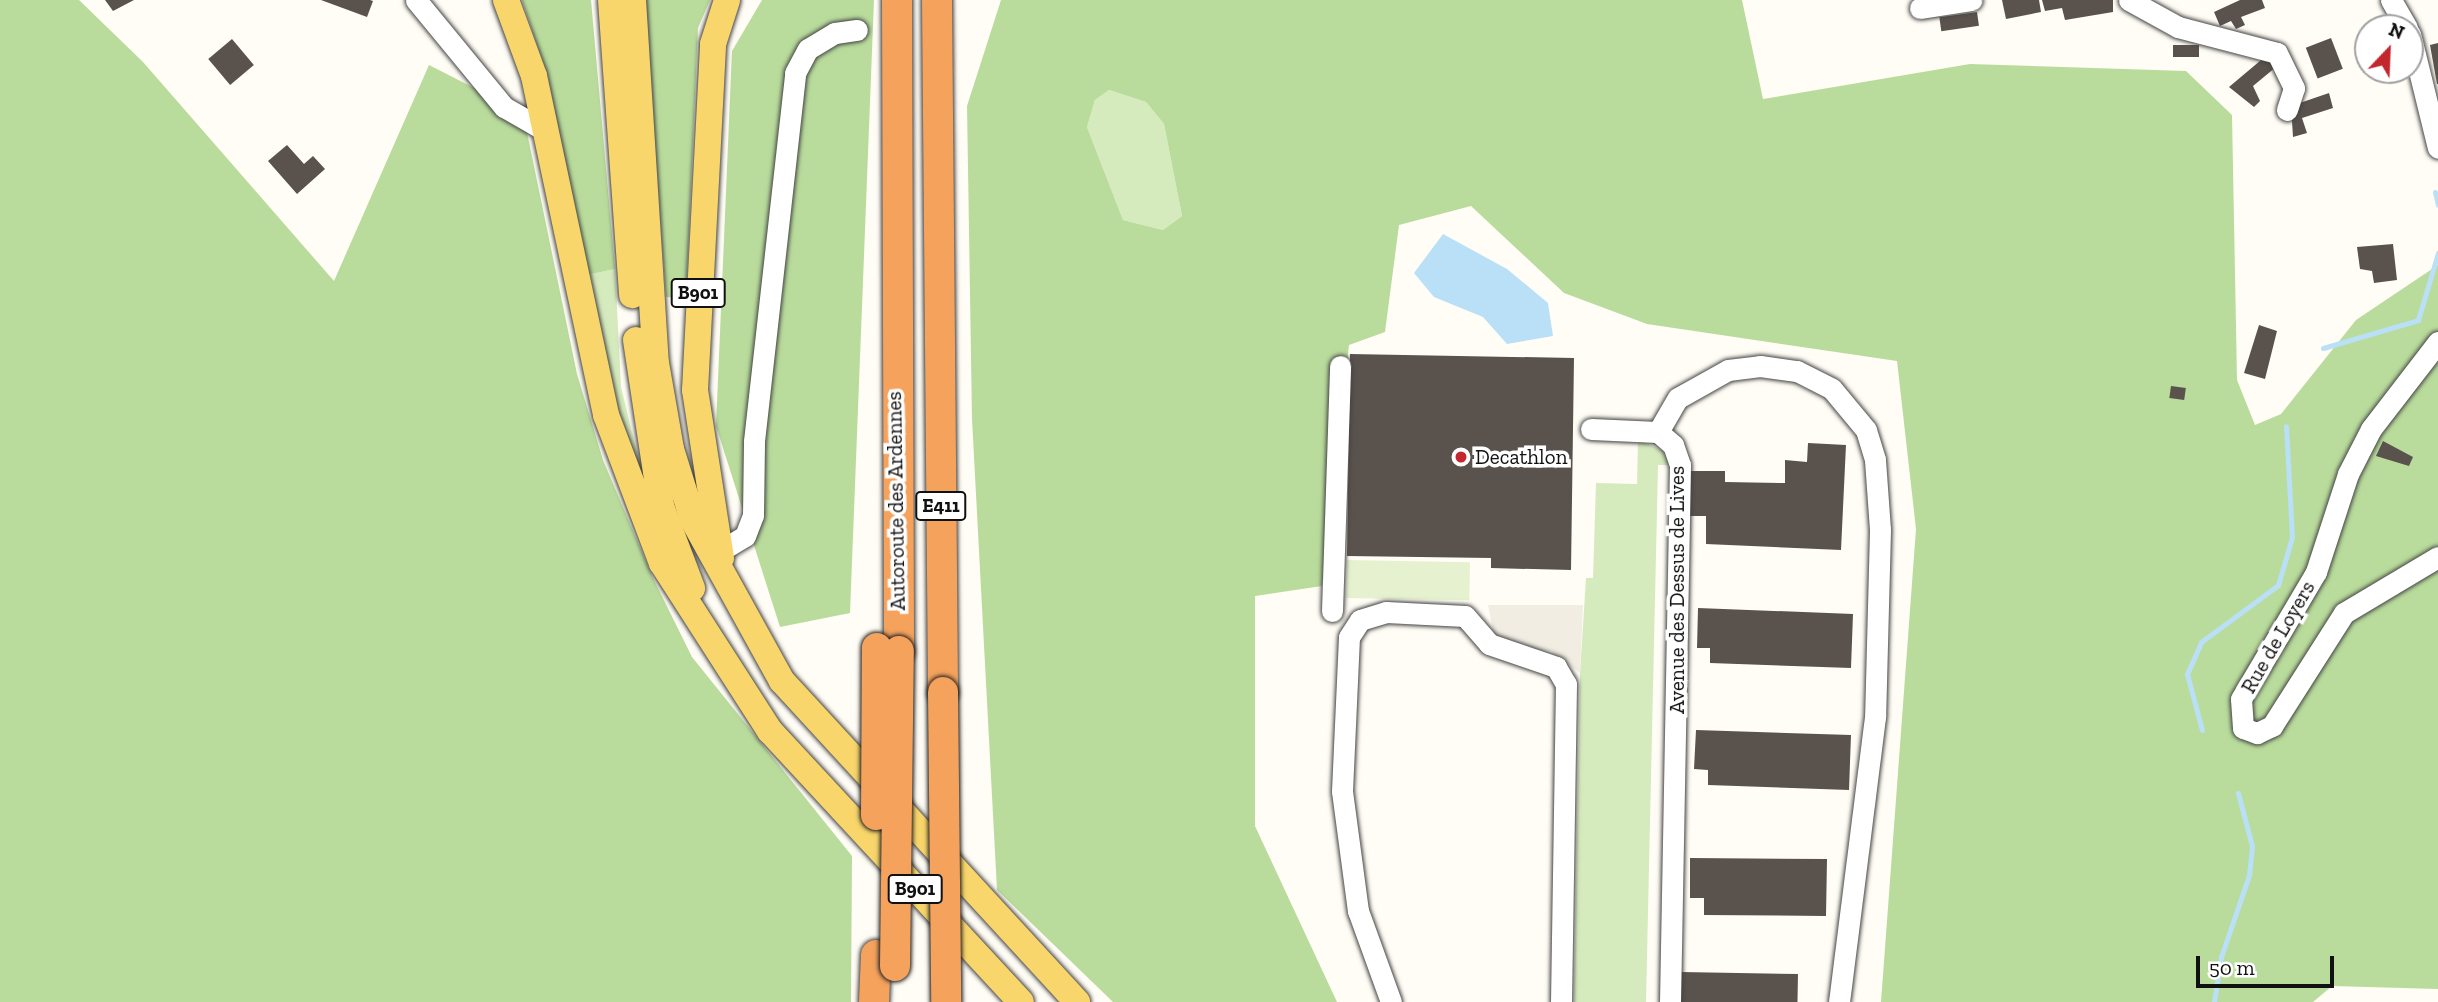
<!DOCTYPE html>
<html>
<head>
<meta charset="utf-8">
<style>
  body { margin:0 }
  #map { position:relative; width:2438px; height:1002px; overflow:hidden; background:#fffdf5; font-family:"Zilla Slab",serif }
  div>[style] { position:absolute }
  .green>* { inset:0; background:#d5ebbd }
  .forest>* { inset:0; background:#b9dc9c }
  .pitch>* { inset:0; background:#e6f2cf; transform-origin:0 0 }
  .plaza>* { inset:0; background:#f1ede2 }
  .water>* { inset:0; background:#b9e0f7 }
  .stream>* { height:5px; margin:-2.5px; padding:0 2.5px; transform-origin:2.5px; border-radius:2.5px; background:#b9e0f7 }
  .building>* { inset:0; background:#5a524d; transform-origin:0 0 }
  .roads { filter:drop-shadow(0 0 2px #444) drop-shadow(0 0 2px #444) }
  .minor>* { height:21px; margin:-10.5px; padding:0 10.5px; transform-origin:10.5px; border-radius:10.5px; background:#fff }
  .major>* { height:26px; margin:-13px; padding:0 13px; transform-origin:13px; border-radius:13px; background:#f9d66b }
  .highway>* { height:30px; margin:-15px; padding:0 15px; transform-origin:15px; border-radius:15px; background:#f5a25d }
  .bridges { filter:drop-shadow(0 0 2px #222) drop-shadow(0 0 2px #222) }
  .highway-bridge>* { height:30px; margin:-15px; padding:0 15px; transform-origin:15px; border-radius:15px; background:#f5a25d }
  .dots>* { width:19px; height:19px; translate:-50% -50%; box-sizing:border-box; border:4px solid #fff; border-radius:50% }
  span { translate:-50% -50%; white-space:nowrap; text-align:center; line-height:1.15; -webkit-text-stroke:7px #fff; paint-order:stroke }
  .shield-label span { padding:2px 5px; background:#fff; border:2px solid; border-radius:5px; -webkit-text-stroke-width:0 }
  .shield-label { font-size:19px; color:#111; font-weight:700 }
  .poi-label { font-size:21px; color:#111 }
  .left { translate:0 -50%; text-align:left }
  .street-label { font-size:21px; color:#111 }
  .north { position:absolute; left:2354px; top:14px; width:70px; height:70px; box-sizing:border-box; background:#fff; border:2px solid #a0a0a0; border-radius:50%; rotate:23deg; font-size:19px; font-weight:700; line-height:28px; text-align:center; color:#111 }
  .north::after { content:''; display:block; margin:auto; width:24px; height:32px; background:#c4262e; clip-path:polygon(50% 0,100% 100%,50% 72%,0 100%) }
  .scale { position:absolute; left:2196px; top:956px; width:138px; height:32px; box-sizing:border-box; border:4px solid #111; border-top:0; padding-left:9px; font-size:21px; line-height:24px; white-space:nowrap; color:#111; -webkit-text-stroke:5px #fff; paint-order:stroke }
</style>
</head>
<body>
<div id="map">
  <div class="green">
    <div style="clip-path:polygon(1109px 90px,1146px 102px,1164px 124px,1182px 216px,1163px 230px,1123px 220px,1087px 127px,1095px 100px)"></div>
    <div style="clip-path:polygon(615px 269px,621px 387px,650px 506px,619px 424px,587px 275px)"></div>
    <div style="clip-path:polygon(1638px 440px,1662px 450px,1670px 465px,1658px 465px,1646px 1002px,1574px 1002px,1580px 673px,1586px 578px,1593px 578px,1596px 483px,1637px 484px)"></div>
  </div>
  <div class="forest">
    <div style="clip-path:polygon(0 0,79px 0,143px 62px,334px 281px,429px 65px,523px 113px,577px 374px,603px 460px,653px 578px,692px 657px,852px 856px,851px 1002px,0 1002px)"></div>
    <div style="clip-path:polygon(522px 0,591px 0,615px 269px,587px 275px,548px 77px)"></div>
    <div style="clip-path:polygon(644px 0,710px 0,698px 28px,686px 298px,666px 297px)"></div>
    <div style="clip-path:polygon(762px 0,874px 0,850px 613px,780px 627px,716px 426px,732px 51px)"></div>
    <div style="clip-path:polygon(evenodd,1001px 0,1742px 0,1763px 99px,1970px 64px,2186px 71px,2232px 115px,2237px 380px,2255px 425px,2281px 414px,2356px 320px,2438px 265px,2438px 989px,2332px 986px,2313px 1002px,1881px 1002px,1916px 529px,1897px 361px,1647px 324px,1564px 293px,1471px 206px,1399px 225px,1385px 332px,1349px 345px,1322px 586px,1255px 596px,1255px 826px,1337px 1002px,1113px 1002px,997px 890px,972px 419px,967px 106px,1001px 0,1109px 90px,1146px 102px,1164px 124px,1182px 216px,1163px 230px,1123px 220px,1087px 127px,1095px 100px,1109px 90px)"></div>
  </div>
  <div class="pitch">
    <div style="left:1347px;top:560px;width:123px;height:38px;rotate:1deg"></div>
  </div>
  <div class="plaza">
    <div style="clip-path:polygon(1488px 605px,1583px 605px,1580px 673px,1551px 651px,1517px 648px,1494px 635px)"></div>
  </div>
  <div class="water">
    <div style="clip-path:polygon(1443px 234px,1507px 269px,1548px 303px,1553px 336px,1507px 344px,1483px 317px,1434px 297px,1414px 273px)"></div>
  </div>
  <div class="stream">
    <div style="left:2435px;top:192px;width:13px;rotate:77deg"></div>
    <div style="left:2323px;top:348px;width:99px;rotate:-16.4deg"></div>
    <div style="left:2418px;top:320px;width:70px;rotate:-73.4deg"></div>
    <div style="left:2202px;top:730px;width:58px;rotate:-105deg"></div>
    <div style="left:2187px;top:674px;width:35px;rotate:-66deg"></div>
    <div style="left:2201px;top:642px;width:96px;rotate:-36.5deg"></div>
    <div style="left:2278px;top:585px;width:50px;rotate:-73.7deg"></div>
    <div style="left:2292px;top:537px;width:111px;rotate:-93.1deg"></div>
    <div style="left:2214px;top:1002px;width:46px;rotate:-81.2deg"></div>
    <div style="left:2221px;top:957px;width:87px;rotate:-71.1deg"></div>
    <div style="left:2249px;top:875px;width:29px;rotate:-84deg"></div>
    <div style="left:2252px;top:846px;width:55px;rotate:-104.8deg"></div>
  </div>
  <div class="building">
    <div style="clip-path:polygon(105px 0,134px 0,113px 11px)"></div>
    <div style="clip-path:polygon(321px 0,370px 0,373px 1px,367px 17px)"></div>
    <div style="clip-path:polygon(2002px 0,2039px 0,2041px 12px,2006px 19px)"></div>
    <div style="clip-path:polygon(2042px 0,2113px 0,2113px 12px,2065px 20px,2062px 8px,2045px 11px)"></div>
    <div style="clip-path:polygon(2240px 0,2262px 0,2265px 8px,2241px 17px,2245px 25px,2236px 29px,2231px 21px,2220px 26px,2214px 12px)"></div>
    <div style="left:1977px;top:12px;width:14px;height:38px;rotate:82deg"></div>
    <div style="left:2331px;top:38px;width:33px;height:27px;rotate:69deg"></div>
    <div style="left:232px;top:39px;width:34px;height:31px;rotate:50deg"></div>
    <div style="clip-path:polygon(2438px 43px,2438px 84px,2437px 84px,2430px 45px)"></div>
    <div style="left:2173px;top:45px;width:26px;height:12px"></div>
    <div style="clip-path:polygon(2267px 55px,2276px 67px,2253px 86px,2260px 101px,2254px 107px,2229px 87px)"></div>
    <div style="clip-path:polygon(2329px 93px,2333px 108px,2302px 118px,2307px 133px,2293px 137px,2291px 106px)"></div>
    <div style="clip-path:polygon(287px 145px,304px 164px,313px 156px,325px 169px,297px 194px,268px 161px)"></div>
    <div style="clip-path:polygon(2393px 244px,2397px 280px,2374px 283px,2372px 271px,2360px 269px,2357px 247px)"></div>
    <div style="clip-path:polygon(2259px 325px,2277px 331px,2265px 379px,2244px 373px)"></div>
    <div style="clip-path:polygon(1350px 354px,1574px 358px,1571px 570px,1491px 568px,1491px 558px,1347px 556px)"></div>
    <div style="left:2171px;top:386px;width:15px;height:12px;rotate:8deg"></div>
    <div style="clip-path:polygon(2383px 441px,2413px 457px,2409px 466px,2376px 456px)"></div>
    <div style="clip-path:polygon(1808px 443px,1846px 445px,1841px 550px,1706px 544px,1706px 516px,1686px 516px,1686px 471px,1725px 471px,1725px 482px,1785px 483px,1785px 460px,1807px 462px)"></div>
    <div style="clip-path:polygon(1698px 608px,1853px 614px,1851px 668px,1710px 663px,1710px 648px,1697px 648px)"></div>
    <div style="clip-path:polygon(1696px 730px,1851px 735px,1849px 790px,1708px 785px,1708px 770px,1694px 769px)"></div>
    <div style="clip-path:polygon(1690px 858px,1827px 859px,1826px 916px,1704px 915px,1704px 898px,1690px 898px)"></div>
    <div style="left:1681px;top:972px;width:117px;height:30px;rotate:1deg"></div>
  </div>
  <div class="roads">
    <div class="minor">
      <div style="left:416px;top:0;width:139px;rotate:50.6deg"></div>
      <div style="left:504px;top:107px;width:48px;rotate:29.7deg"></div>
      <div style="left:2129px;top:0;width:56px;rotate:28.9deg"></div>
      <div style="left:2178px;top:27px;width:102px;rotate:14.7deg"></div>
      <div style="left:2277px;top:53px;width:39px;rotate:64deg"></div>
      <div style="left:2294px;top:88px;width:23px;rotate:108deg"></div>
      <div style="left:2391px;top:0;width:32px;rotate:60deg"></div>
      <div style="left:1920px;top:8px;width:52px;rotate:-8.9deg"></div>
      <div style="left:2410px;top:34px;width:117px;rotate:76.2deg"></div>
      <div style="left:2438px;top:342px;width:110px;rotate:127.6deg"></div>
      <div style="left:2371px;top:429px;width:51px;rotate:117.1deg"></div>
      <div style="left:2348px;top:474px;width:103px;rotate:108.1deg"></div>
      <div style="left:2316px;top:572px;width:147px;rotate:120.6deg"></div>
      <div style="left:2241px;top:699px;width:29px;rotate:86deg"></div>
      <div style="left:2243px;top:728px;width:15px;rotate:20deg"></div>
      <div style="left:2257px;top:733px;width:17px;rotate:-25deg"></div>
      <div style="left:2272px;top:726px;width:134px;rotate:-57.5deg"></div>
      <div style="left:2344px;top:613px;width:109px;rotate:-30.8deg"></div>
      <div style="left:1591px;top:429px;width:67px;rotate:2.6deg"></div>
      <div style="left:720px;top:551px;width:29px;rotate:-31deg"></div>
      <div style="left:745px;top:536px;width:22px;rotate:-69deg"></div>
      <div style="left:753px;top:515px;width:74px;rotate:-89.2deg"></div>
      <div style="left:754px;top:441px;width:370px;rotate:-83.6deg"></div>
      <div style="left:795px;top:73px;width:27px;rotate:-62deg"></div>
      <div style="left:808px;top:49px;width:31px;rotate:-31deg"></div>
      <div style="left:835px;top:33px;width:22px;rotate:-8deg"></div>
      <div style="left:1332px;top:611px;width:245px;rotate:-88.1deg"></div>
      <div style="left:1391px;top:1002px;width:97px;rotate:-109.9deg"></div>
      <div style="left:1358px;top:911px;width:121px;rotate:-97.6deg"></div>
      <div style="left:1342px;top:791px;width:154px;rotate:-87.4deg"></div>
      <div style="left:1349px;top:637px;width:20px;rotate:-57deg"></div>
      <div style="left:1360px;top:620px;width:27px;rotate:-17deg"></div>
      <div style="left:1386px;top:612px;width:79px;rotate:2.9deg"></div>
      <div style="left:1465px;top:616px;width:37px;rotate:49deg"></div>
      <div style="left:1489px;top:644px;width:71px;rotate:18.9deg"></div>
      <div style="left:1556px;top:667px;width:20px;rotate:60deg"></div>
      <div style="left:1566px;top:684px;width:318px;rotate:90.9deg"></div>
      <div style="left:1670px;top:1002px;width:537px;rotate:-88.93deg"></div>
      <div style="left:1680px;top:465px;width:21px;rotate:-109deg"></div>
      <div style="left:1673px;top:445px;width:20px;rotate:-139deg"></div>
      <div style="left:1658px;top:432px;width:39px;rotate:-60deg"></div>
      <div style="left:1678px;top:398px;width:57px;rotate:-29.2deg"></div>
      <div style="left:1728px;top:370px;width:32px;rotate:-7deg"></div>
      <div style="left:1760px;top:366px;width:37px;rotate:8deg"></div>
      <div style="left:1797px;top:371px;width:39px;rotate:27deg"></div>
      <div style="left:1832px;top:389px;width:53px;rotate:50.3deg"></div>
      <div style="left:1866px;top:430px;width:31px;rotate:73deg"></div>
      <div style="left:1875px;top:460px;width:70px;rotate:85.9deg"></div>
      <div style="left:1880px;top:530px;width:187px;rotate:91.5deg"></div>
      <div style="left:1875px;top:717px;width:287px;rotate:97.2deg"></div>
    </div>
    <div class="major">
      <div style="left:506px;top:0;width:81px;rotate:69.8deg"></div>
      <div style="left:534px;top:76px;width:347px;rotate:78deg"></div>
      <div style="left:606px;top:415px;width:158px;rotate:69.3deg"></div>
      <div style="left:662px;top:563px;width:200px;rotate:57.3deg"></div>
      <div style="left:770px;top:731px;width:369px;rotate:47.2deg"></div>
      <div style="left:611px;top:0;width:296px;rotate:85.9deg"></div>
      <div style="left:633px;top:0;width:364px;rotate:86.4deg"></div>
      <div style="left:656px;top:363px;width:87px;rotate:80.1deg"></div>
      <div style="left:671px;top:449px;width:74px;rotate:72.8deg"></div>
      <div style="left:693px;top:520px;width:184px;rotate:61.1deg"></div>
      <div style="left:782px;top:681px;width:436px;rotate:47.4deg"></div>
      <div style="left:636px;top:340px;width:168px;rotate:81.4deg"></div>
      <div style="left:661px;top:506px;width:88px;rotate:69.3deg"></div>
      <div style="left:721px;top:558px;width:170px;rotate:-98.8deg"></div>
      <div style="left:695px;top:390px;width:346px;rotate:-87deg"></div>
      <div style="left:713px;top:44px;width:46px;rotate:-72.3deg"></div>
    </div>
    <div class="highway">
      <div style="left:897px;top:0;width:651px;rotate:89.82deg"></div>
      <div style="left:937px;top:0;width:692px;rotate:89.5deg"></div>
      <div style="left:874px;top:1002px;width:47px;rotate:-87.6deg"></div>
    </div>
  </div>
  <div class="bridges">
    <div class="highway-bridge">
      <div style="left:943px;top:692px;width:310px;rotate:89.4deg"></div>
      <div style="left:876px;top:815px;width:167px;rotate:-89.7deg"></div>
      <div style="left:895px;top:966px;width:315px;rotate:-89.3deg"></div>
    </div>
  </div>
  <div class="dots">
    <div style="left:1461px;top:457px;background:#c4262e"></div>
  </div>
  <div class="shield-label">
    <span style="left:698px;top:293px">B901</span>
    <span style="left:941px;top:506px">E411</span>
    <span style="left:915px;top:889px">B901</span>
  </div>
  <div class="poi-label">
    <span class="left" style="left:1475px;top:457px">Decathlon</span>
  </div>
  <div class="street-label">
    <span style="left:896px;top:501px;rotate:-91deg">Autoroute des Ardennes</span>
    <span style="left:1677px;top:590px;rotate:-90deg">Avenue des Dessus de Lives</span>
    <span style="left:2278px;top:637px;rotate:-60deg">Rue de Loyers</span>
  </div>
  <div class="north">N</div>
  <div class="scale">50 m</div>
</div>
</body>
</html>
